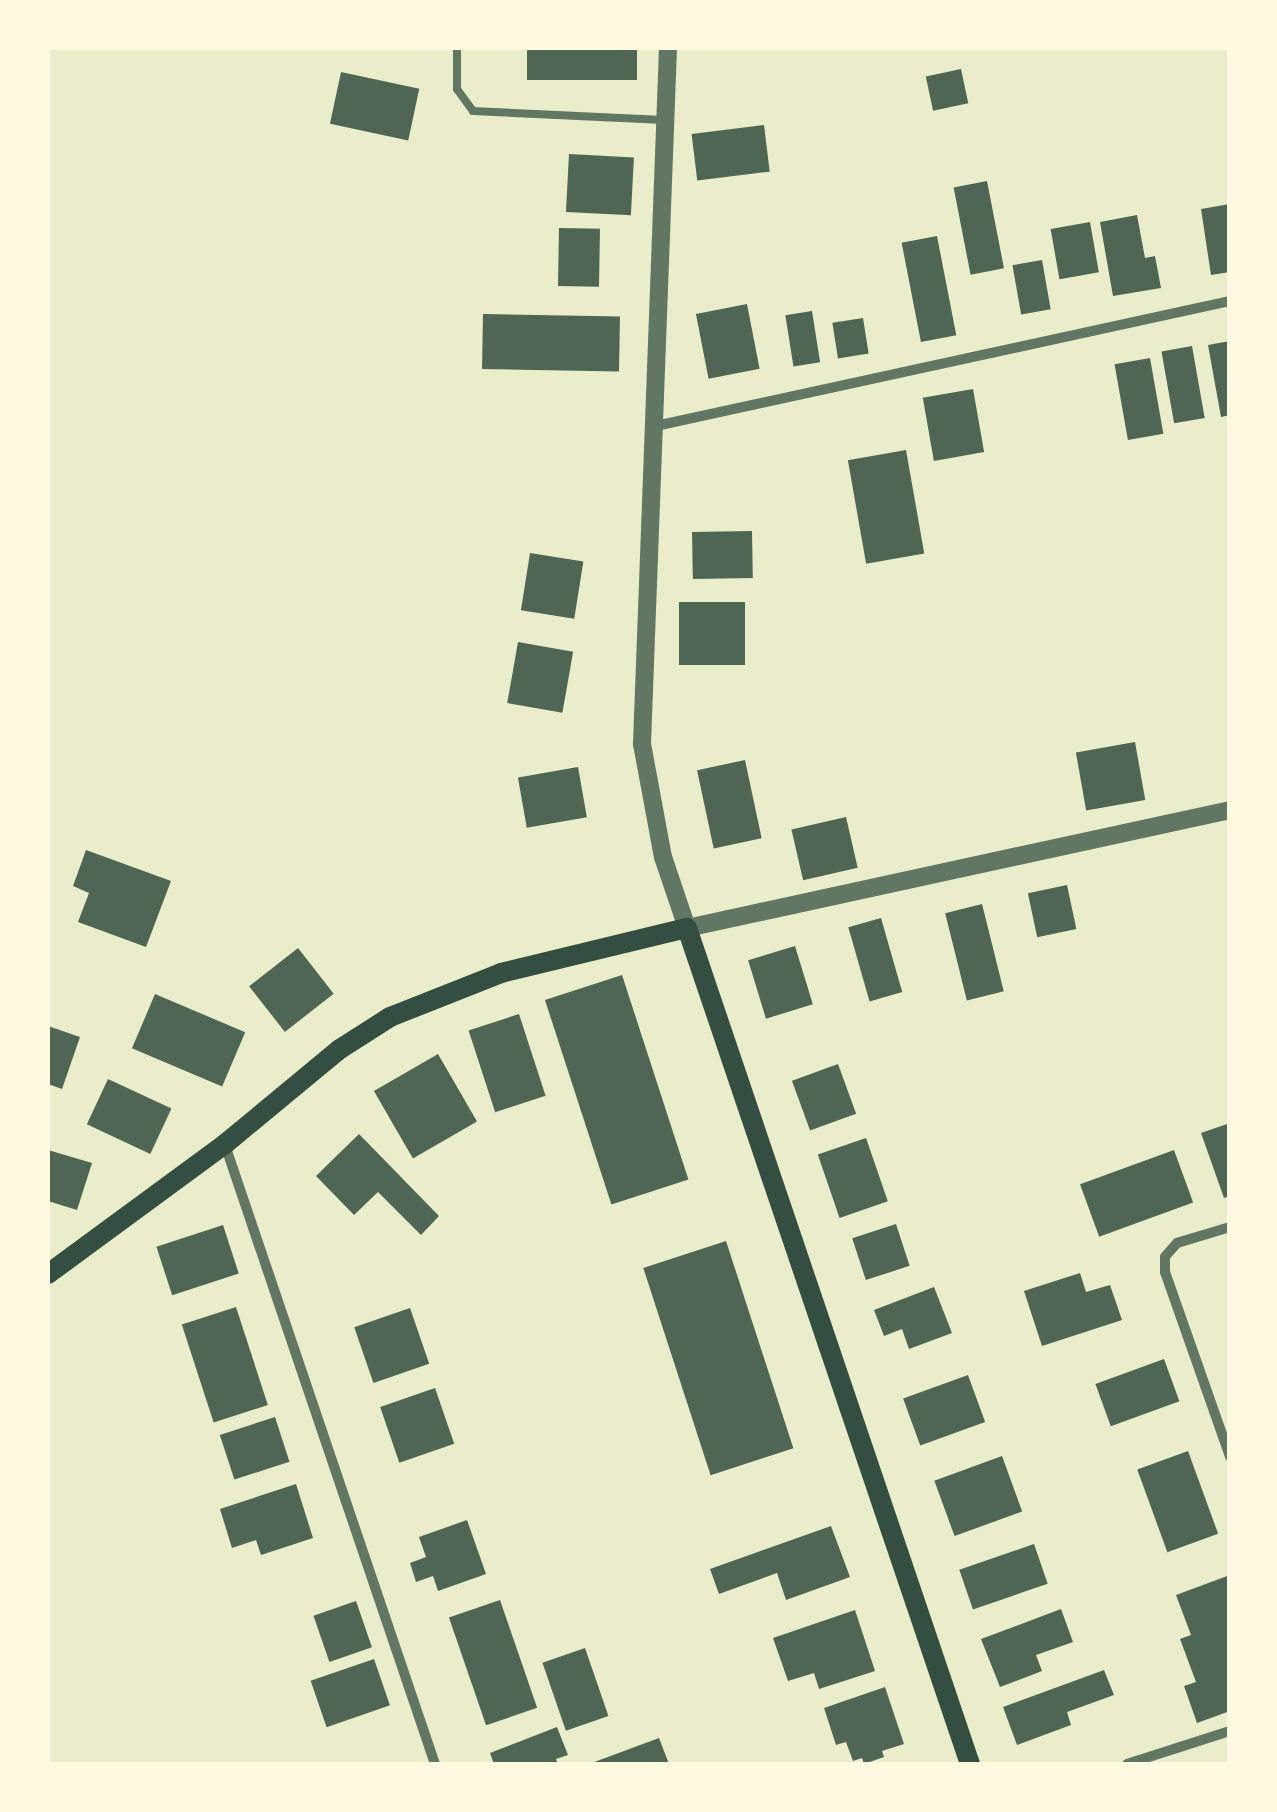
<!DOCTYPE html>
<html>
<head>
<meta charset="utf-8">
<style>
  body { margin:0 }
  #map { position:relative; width:1277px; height:1812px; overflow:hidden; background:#e9edc9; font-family:"Space Grotesk",sans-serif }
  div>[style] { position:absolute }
  .building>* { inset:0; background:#4f6655; transform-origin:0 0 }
  .service>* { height:8px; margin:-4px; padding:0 4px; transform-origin:4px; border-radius:4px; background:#617663 }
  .minor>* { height:10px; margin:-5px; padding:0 5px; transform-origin:5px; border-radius:5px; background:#617663 }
  .tertiary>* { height:18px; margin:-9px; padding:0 9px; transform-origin:9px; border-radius:9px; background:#617663 }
  .secondary>* { height:20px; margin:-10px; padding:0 10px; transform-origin:10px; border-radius:10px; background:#344e41 }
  span { translate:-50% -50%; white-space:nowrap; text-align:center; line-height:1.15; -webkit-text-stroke:8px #fefae0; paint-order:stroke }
  .frame { position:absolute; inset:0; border:50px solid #fefae0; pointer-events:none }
</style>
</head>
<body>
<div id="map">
  <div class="building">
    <div style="left:527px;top:48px;width:110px;height:32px"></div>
    <div style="left:961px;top:69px;width:35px;height:36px;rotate:78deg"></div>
    <div style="left:341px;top:72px;width:80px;height:53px;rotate:12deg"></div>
    <div style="left:764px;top:125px;width:47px;height:73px;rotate:83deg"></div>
    <div style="left:569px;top:154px;width:65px;height:58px;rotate:3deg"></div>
    <div style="left:987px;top:181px;width:89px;height:34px;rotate:79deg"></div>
    <div style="clip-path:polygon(1230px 204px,1230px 272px,1211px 275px,1201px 209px)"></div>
    <div style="clip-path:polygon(1137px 215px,1145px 258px,1155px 256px,1161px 288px,1113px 296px,1100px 222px)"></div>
    <div style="left:1090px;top:222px;width:51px;height:40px;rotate:80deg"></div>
    <div style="left:559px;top:228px;width:41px;height:58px;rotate:1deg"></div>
    <div style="left:937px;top:236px;width:101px;height:36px;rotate:79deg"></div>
    <div style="left:1042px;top:260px;width:50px;height:30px;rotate:80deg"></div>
    <div style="left:747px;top:304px;width:66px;height:52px;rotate:79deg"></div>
    <div style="left:812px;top:311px;width:52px;height:27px;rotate:81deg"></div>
    <div style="left:483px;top:314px;width:137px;height:55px;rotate:1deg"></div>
    <div style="left:863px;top:318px;width:36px;height:31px;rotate:81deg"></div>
    <div style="clip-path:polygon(1230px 341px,1230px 415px,1221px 417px,1208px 345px)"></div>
    <div style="left:1192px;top:346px;width:73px;height:31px;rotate:80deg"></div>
    <div style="left:1150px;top:358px;width:77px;height:36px;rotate:80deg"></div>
    <div style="left:973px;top:389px;width:64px;height:51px;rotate:80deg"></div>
    <div style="left:906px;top:450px;width:105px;height:59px;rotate:80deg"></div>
    <div style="left:752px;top:531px;width:47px;height:60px;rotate:89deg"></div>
    <div style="left:530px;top:553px;width:54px;height:58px;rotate:9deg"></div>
    <div style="left:679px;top:602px;width:66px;height:63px"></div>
    <div style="left:518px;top:642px;width:56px;height:62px;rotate:10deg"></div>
    <div style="left:1135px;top:742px;width:59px;height:60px;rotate:80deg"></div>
    <div style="left:745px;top:760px;width:80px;height:49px;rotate:78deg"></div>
    <div style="left:578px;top:767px;width:51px;height:61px;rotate:80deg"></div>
    <div style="left:846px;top:817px;width:52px;height:56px;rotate:77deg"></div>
    <div style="clip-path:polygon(86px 850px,171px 881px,146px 947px,78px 922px,89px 893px,73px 886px)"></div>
    <div style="left:1067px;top:885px;width:45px;height:40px;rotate:78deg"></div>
    <div style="left:982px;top:904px;width:90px;height:38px;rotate:76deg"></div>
    <div style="left:881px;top:918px;width:77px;height:34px;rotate:74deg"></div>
    <div style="left:795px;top:946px;width:61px;height:49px;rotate:73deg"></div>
    <div style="left:298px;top:948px;width:58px;height:62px;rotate:52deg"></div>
    <div style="left:622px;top:975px;width:215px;height:81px;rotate:72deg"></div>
    <div style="left:155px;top:994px;width:98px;height:59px;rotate:23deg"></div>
    <div style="left:519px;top:1014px;width:86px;height:53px;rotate:72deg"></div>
    <div style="clip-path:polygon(48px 1026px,80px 1037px,62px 1089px,48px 1084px)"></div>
    <div style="left:438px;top:1054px;width:78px;height:74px;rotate:60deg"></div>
    <div style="left:838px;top:1064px;width:53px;height:49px;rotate:70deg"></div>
    <div style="left:108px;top:1079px;width:70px;height:50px;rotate:25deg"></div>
    <div style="clip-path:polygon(1230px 1123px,1230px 1196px,1224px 1198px,1201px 1133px)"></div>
    <div style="clip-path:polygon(359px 1134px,439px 1216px,421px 1235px,378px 1192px,354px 1215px,316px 1176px)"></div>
    <div style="left:866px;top:1138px;width:67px;height:51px;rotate:71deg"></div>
    <div style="clip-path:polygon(48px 1150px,92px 1163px,77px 1210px,48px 1201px)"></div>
    <div style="left:1174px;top:1150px;width:56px;height:100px;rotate:70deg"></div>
    <div style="left:896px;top:1224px;width:44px;height:46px;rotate:72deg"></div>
    <div style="left:223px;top:1225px;width:51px;height:70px;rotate:72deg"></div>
    <div style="left:726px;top:1241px;width:218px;height:87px;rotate:72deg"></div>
    <div style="clip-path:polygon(1080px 1273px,1086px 1292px,1110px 1285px,1122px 1320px,1042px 1346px,1024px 1291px)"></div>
    <div style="clip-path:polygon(934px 1287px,952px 1333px,909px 1349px,902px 1329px,884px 1336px,874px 1310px)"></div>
    <div style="left:236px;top:1307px;width:103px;height:57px;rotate:72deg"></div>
    <div style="left:410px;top:1308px;width:59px;height:59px;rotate:71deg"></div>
    <div style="left:1164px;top:1359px;width:45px;height:73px;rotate:70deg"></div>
    <div style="left:968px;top:1375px;width:50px;height:69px;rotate:70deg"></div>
    <div style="left:435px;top:1388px;width:59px;height:58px;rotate:71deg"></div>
    <div style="left:275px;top:1417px;width:47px;height:58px;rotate:72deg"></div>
    <div style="left:1188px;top:1451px;width:88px;height:54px;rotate:70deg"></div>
    <div style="left:1002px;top:1456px;width:59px;height:72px;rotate:70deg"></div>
    <div style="clip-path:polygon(296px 1484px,313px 1538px,261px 1555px,256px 1540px,232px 1548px,220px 1509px)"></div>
    <div style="clip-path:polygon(467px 1520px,486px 1574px,438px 1591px,433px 1576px,416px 1582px,410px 1563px,426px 1557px,419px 1537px)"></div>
    <div style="clip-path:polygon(831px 1526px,850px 1577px,786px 1600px,777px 1573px,719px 1594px,710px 1569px)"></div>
    <div style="left:1034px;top:1544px;width:42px;height:79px;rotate:71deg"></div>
    <div style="clip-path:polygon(1230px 1575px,1230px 1711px,1197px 1723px,1184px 1686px,1196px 1682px,1180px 1639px,1191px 1635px,1176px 1595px)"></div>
    <div style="left:500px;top:1600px;width:114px;height:54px;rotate:71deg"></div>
    <div style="left:356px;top:1601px;width:49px;height:45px;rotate:71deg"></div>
    <div style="clip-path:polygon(1061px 1609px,1073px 1642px,1036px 1655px,1042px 1671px,1000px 1687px,981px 1639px)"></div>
    <div style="clip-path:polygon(855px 1610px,875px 1671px,819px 1689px,814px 1673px,788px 1681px,773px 1638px)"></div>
    <div style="left:585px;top:1648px;width:72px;height:45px;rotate:71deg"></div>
    <div style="left:374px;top:1659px;width:49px;height:67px;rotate:71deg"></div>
    <div style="clip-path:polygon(1104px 1670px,1114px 1695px,1067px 1712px,1071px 1725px,1017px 1745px,1003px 1707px)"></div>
    <div style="clip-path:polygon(885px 1687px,904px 1744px,882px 1751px,884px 1757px,864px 1764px,862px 1758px,853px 1761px,846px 1742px,836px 1745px,824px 1708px)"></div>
    <div style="clip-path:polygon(557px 1727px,568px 1755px,556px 1759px,558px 1764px,494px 1764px,490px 1753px)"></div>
    <div style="clip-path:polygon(659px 1738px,669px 1764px,589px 1764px)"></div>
  </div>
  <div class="service">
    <div style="left:457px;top:48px;width:41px;rotate:90deg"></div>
    <div style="left:457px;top:89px;width:27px;rotate:54deg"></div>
    <div style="left:473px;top:111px;width:191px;rotate:2.7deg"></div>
  </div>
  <div class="minor">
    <div style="left:651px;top:427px;width:593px;rotate:-12.28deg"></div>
    <div style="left:225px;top:1145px;width:654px;rotate:71.26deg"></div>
    <div style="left:1230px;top:1227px;width:55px;rotate:163.2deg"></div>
    <div style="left:1177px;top:1243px;width:18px;rotate:131deg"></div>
    <div style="left:1165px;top:1257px;width:15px;rotate:90deg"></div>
    <div style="left:1165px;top:1272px;width:196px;rotate:70.6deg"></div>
    <div style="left:1127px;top:1764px;width:108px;rotate:-17.8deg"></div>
  </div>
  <div class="tertiary">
    <div style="left:668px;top:48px;width:696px;rotate:92.14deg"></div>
    <div style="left:642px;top:744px;width:115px;rotate:79.5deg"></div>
    <div style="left:663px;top:857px;width:75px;rotate:71.3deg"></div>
    <div style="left:687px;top:928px;width:556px;rotate:-12.26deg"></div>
  </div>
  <div class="secondary">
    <div style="left:48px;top:1274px;width:220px;rotate:-36.3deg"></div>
    <div style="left:225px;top:1144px;width:149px;rotate:-39.6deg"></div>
    <div style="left:340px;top:1049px;width:59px;rotate:-32.6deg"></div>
    <div style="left:390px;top:1017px;width:119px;rotate:-21.6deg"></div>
    <div style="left:501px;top:973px;width:191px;rotate:-13.6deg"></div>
    <div style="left:687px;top:928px;width:883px;rotate:71.3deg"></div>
  </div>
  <div class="frame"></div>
</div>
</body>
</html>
